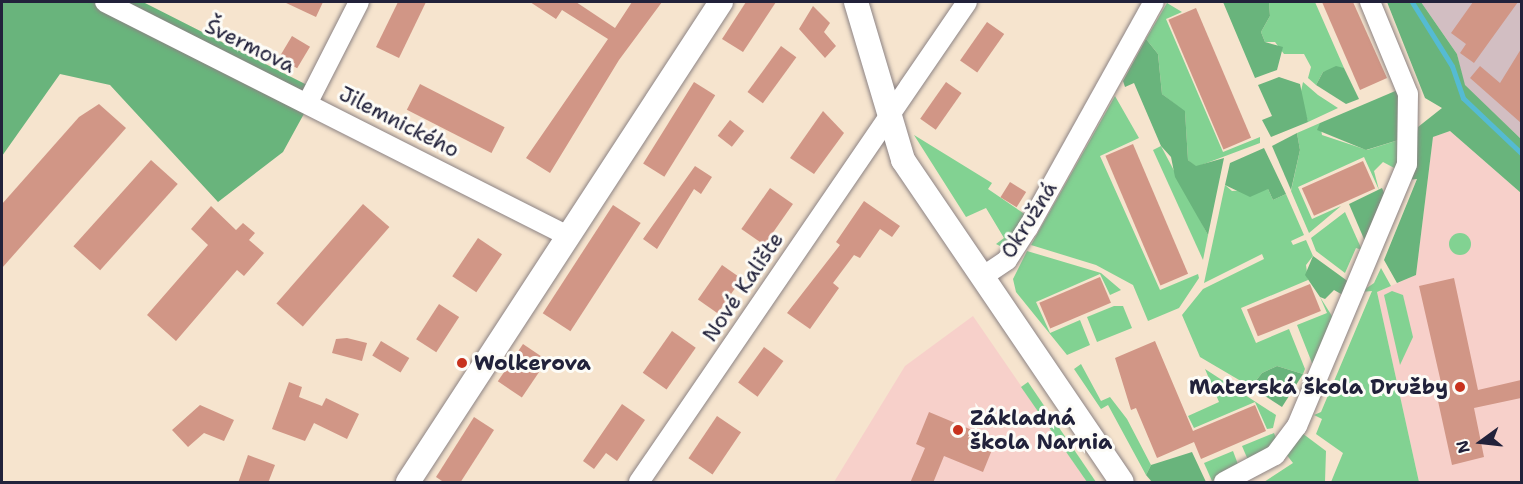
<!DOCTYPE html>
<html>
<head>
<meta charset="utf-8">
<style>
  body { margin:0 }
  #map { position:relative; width:1523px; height:484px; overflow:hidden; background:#f6e4ce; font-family:"Shantell Sans",sans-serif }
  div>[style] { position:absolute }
  .built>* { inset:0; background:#f7d0ca }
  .industrial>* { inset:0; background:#d2bec2 }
  .green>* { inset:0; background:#82d292 }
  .round { border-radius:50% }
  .forest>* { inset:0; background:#69b47c }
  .stream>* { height:5px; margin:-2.5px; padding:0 2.5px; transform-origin:2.5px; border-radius:2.5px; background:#55bbd3 }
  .building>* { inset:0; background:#d19686; transform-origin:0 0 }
  .roads { filter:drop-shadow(0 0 2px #8c8384) drop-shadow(0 0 2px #8c8384) }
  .minor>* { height:20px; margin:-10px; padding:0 10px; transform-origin:10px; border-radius:10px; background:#fff }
  .tertiary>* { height:24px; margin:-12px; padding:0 12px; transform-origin:12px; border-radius:12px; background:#fff }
  .dots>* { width:16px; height:16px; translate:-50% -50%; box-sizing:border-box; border:3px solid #fdfcf7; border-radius:50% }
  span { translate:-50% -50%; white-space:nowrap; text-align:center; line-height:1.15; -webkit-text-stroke:6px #fdfcf7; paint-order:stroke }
  .street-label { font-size:21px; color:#22223b }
  .poi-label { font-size:21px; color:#22223b; font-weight:700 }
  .left { translate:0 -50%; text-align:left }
  .right { translate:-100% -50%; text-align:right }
  .frame { position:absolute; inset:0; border:3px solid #22223b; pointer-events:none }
  .north { position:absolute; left:1451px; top:412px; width:60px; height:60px; -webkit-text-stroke:4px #fdfcf7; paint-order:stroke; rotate:255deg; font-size:16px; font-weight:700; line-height:24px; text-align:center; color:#22223b }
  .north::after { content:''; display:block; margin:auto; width:21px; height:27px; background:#22223b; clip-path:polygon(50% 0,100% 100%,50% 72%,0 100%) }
</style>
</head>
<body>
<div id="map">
  <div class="built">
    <div style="clip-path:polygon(1450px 131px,1521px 193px,1521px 481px,1516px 482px,1419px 482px,1377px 292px,1416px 275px,1433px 137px)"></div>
    <div style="clip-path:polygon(973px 316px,1087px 482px,834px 482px,905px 366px)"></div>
  </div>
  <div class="industrial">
    <div style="clip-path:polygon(1421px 2px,1521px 2px,1521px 139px,1464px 85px,1457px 54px)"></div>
  </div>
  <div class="green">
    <div style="clip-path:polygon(1269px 2px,1315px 2px,1344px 68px,1323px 72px,1316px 85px,1308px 78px,1311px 67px,1304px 54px,1284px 54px,1275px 42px,1265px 42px,1261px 32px,1270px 16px)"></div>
    <div style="clip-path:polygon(1167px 3px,1182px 12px,1166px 19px,1223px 152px,1260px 137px,1260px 143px,1196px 167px,1188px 160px,1185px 112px,1162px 94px,1158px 54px,1146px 39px)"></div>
    <div style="clip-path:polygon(1303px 82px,1318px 95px,1338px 108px,1308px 122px,1300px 96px)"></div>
    <div style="clip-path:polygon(1115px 96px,1139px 138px,1100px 156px,1160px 290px,1198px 274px,1199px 278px,1179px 308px,1148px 321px,1133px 285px,1096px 265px,1031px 245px)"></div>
    <div style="clip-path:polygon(1320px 123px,1322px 135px,1367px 150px,1405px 138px,1398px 170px,1383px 162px,1374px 171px,1379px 190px,1364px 157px,1298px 187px,1312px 219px,1341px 206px,1309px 233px,1291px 191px,1300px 150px,1297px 133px)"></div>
    <div style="clip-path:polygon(914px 135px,992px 183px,988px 189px,1026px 215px,1004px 248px,996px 244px,1004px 238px,986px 208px,966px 217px)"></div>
    <div style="clip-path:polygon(1161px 146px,1208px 235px,1203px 260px,1153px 150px)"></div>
    <div style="clip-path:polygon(1225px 185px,1232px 191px,1268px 189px,1273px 200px,1286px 194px,1304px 235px,1291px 241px,1293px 245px,1306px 240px,1313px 256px,1306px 265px,1308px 280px,1241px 308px,1256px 343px,1289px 329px,1305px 369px,1303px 374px,1277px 366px,1262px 373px,1251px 387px,1200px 357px,1182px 315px,1203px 289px,1264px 259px,1262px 254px,1204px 283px)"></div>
    <div style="clip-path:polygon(1345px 212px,1362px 250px,1356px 248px,1345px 273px,1316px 251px,1311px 238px)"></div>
    <div class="round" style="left:1449px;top:233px;width:22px;height:22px"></div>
    <div style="clip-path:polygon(1027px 251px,1101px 273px,1121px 290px,1110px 295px,1100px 274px,1036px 302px,1050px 333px,1080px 320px,1090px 345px,1067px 355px,1016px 292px,1013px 279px)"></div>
    <div style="clip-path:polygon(1381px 268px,1391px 286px,1377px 292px,1419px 482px,1331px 482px,1343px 453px,1316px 434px,1322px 419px,1314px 415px,1321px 412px,1372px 291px,1361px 292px,1374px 283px)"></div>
    <div style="clip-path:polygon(1392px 291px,1403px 295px,1413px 337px,1400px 365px,1384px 295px)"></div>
    <div style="clip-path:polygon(1320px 297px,1337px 324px,1319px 366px,1312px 363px,1297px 325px,1327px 313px)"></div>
    <div style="clip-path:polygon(1114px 306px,1123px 306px,1132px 328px,1097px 342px,1087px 317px)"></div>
    <div style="clip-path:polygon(1081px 364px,1101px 401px,1110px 397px,1127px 419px,1151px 465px,1146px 475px,1108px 405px,1101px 409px,1074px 369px)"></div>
    <div style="clip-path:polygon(1205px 369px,1276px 415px,1273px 428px,1267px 429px,1255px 402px,1194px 428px,1188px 416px,1219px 402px)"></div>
    <div style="clip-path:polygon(1028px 382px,1096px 482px,1087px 482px,1021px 387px)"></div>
    <div style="clip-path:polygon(1274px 433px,1278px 443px,1248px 460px,1242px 446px)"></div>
    <div style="clip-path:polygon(1302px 433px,1326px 451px,1325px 482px,1264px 482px,1293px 463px,1286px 454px)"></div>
    <div style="clip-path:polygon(1233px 451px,1239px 467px,1212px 481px,1204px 463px)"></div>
  </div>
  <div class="forest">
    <div style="clip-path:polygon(2px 2px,143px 2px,317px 90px,283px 152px,218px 202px,110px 85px,60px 74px,2px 156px)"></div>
    <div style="clip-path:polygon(1223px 2px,1269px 2px,1270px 16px,1261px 32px,1265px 42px,1283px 47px,1277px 70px,1255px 78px)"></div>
    <div style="clip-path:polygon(1387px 2px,1421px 2px,1457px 54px,1465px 85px,1521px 139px,1521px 193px,1450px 131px,1433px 137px,1416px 275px,1397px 283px,1384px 260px,1417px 179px,1408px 180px,1418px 127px,1442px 108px,1425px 98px)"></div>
    <div style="clip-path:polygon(1146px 39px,1158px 54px,1162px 94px,1185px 111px,1188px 160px,1196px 166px,1224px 158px,1208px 235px,1175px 177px,1171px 157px,1161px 146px,1134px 83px,1125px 87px,1123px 81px)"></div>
    <div style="clip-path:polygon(1336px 66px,1344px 68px,1359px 99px,1346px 104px,1316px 85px,1323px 72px)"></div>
    <div style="clip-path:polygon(1279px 77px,1300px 84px,1308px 122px,1271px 137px,1262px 120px,1272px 116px,1258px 85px)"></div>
    <div style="clip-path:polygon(1400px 89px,1405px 138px,1366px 150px,1317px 130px,1320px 123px)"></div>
    <div style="clip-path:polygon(1297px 133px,1300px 150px,1291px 190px,1272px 146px)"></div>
    <div style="clip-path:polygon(1264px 148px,1286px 194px,1273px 200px,1268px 189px,1250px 197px,1225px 185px,1230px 163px)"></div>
    <div style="clip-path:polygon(1382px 188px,1386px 197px,1367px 246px,1349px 204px)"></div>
    <div style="clip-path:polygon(1313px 256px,1353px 285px,1348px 298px,1334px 290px,1325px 299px,1320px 297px,1305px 275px)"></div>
    <div style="clip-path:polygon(1277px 366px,1303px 374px,1282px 407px,1251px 387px,1262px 373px)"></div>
    <div style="clip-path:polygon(1192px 452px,1206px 482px,1152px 482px,1146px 475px,1151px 465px)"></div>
  </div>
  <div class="stream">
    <div style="left:1412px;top:2px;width:75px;rotate:58deg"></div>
    <div style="left:1452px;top:66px;width:34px;rotate:71deg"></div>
    <div style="left:1463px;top:98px;width:81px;rotate:43.5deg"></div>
  </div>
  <div class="building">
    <div style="clip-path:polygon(284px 2px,323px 2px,316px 17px)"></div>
    <div style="clip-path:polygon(398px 2px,426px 2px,399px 58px,376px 47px)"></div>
    <div style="clip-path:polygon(530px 2px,576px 2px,615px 28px,632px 2px,662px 2px,619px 60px,550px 173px,526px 158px,608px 39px,562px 10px,556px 19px)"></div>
    <div style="clip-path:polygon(746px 2px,776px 2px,743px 52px,722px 39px)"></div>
    <div style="clip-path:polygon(1322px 2px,1353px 2px,1387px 78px,1360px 90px)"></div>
    <div style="clip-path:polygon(1473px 2px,1518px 2px,1474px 63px,1460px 53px,1466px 44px,1451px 33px)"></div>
    <div style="clip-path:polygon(813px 6px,830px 23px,824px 32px,836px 46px,825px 58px,799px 29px)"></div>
    <div style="left:1196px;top:8px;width:141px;height:30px;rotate:67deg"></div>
    <div style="left:987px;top:22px;width:21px;height:47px;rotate:35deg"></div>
    <div style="left:292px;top:36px;width:21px;height:25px;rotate:31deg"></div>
    <div style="left:781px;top:46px;width:19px;height:57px;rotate:36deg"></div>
    <div style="clip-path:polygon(1521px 49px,1521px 123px,1470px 78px,1480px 66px,1500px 83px)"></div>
    <div style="left:694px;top:82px;width:25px;height:96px;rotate:32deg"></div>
    <div style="left:946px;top:82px;width:19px;height:45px;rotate:35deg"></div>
    <div style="left:420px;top:84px;width:95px;height:29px;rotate:27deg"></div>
    <div style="clip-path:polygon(99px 104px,126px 128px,2px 268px,2px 204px,79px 117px)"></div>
    <div style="clip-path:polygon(823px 111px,844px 133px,814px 174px,790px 158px)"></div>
    <div style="left:730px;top:120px;width:18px;height:20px;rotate:38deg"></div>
    <div style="left:1133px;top:144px;width:141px;height:30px;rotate:67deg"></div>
    <div style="left:151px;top:160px;width:36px;height:116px;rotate:42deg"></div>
    <div style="left:1363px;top:161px;width:30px;height:67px;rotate:66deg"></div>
    <div style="clip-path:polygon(695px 166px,712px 177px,701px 194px,694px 189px,657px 249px,643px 239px)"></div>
    <div style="left:1010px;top:182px;width:19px;height:18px;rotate:32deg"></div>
    <div style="left:770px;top:188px;width:28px;height:50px;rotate:35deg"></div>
    <div style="clip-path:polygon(864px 201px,900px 226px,892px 237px,880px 229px,860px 258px,854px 255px,833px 283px,839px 288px,810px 329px,787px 313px,840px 245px,836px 242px)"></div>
    <div style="left:363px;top:204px;width:35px;height:132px;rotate:41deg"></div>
    <div style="left:613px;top:205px;width:33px;height:129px;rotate:33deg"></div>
    <div style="clip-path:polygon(211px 206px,236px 230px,243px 223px,255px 233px,249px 240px,264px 253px,244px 276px,237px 270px,176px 341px,147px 315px,208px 245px,191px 229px)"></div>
    <div style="left:478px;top:238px;width:29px;height:46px;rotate:34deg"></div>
    <div style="left:722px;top:265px;width:24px;height:42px;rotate:35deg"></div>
    <div style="left:1100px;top:277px;width:28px;height:66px;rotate:67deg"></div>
    <div style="clip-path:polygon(1454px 278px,1478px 390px,1521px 380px,1521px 398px,1474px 408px,1484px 457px,1452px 465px,1438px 401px,1445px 400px,1419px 286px)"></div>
    <div style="left:1310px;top:284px;width:29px;height:68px;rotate:68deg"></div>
    <div style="left:439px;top:304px;width:24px;height:42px;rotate:33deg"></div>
    <div style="left:672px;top:331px;width:29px;height:51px;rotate:35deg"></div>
    <div style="clip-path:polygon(347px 338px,367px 343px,362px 361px,332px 353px,336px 339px)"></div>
    <div style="left:381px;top:341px;width:33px;height:17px;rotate:31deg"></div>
    <div style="clip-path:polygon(1155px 341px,1193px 431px,1255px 405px,1266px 431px,1201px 459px,1194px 442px,1157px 458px,1136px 408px,1131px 410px,1115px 358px)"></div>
    <div style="left:523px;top:344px;width:29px;height:45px;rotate:34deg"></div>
    <div style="left:764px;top:347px;width:24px;height:44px;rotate:36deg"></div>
    <div style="clip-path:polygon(289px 382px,302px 387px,299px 397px,322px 406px,326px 398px,359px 414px,347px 439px,314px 423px,305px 441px,272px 429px)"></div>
    <div style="clip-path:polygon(622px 404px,645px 420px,617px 461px,606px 453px,594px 469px,583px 461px)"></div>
    <div style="clip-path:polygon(200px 405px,234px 420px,224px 441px,204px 433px,188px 447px,172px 430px)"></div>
    <div style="clip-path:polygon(929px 412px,996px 440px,983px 472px,944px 456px,933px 483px,910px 483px,925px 448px,916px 444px)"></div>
    <div style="left:717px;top:416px;width:29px;height:51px;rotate:34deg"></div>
    <div style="clip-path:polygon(474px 417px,494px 430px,460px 483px,445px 483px,436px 477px)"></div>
    <div style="clip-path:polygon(248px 455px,275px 465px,268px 483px,238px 483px)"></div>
  </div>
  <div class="roads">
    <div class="minor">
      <div style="left:105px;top:2px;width:519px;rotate:26.81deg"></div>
      <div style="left:308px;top:102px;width:112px;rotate:-63deg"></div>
      <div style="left:982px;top:277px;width:30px;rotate:-34deg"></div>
      <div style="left:1007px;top:260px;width:38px;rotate:-57deg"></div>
      <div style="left:1028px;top:228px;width:259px;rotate:-60.9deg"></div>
      <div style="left:639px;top:482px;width:581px;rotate:-55.65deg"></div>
      <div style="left:1224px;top:482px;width:58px;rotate:-27.9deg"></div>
      <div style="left:1275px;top:455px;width:36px;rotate:-53deg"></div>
      <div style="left:1297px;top:426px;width:284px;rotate:-67.2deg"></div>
      <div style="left:1407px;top:164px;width:70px;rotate:-89.2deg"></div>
      <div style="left:1408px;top:94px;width:100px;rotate:-112.4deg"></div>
    </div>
    <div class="tertiary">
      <div style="left:856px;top:2px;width:165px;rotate:73.4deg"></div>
      <div style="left:903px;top:160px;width:389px;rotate:55.8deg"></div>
      <div style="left:408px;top:482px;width:573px;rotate:-56.89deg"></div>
    </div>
  </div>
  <div class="dots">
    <div style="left:462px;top:363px;background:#c8321e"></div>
    <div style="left:1460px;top:387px;background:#c8321e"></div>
    <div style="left:958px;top:430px;background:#c8321e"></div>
  </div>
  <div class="street-label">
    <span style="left:250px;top:46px;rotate:26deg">Švermova</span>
    <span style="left:399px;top:122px;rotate:27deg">Jilemnického</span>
    <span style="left:1029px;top:220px;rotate:-58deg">Okružná</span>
    <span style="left:743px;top:287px;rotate:-56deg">Nové Kalište</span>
  </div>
  <div class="poi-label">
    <span class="left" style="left:474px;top:363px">Wolkerova</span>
    <span class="right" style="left:1448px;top:387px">Materská škola Družby</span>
    <span class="left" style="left:970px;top:430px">Základná<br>škola Narnia</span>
  </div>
  <div class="frame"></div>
  <div class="north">N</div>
</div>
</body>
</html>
